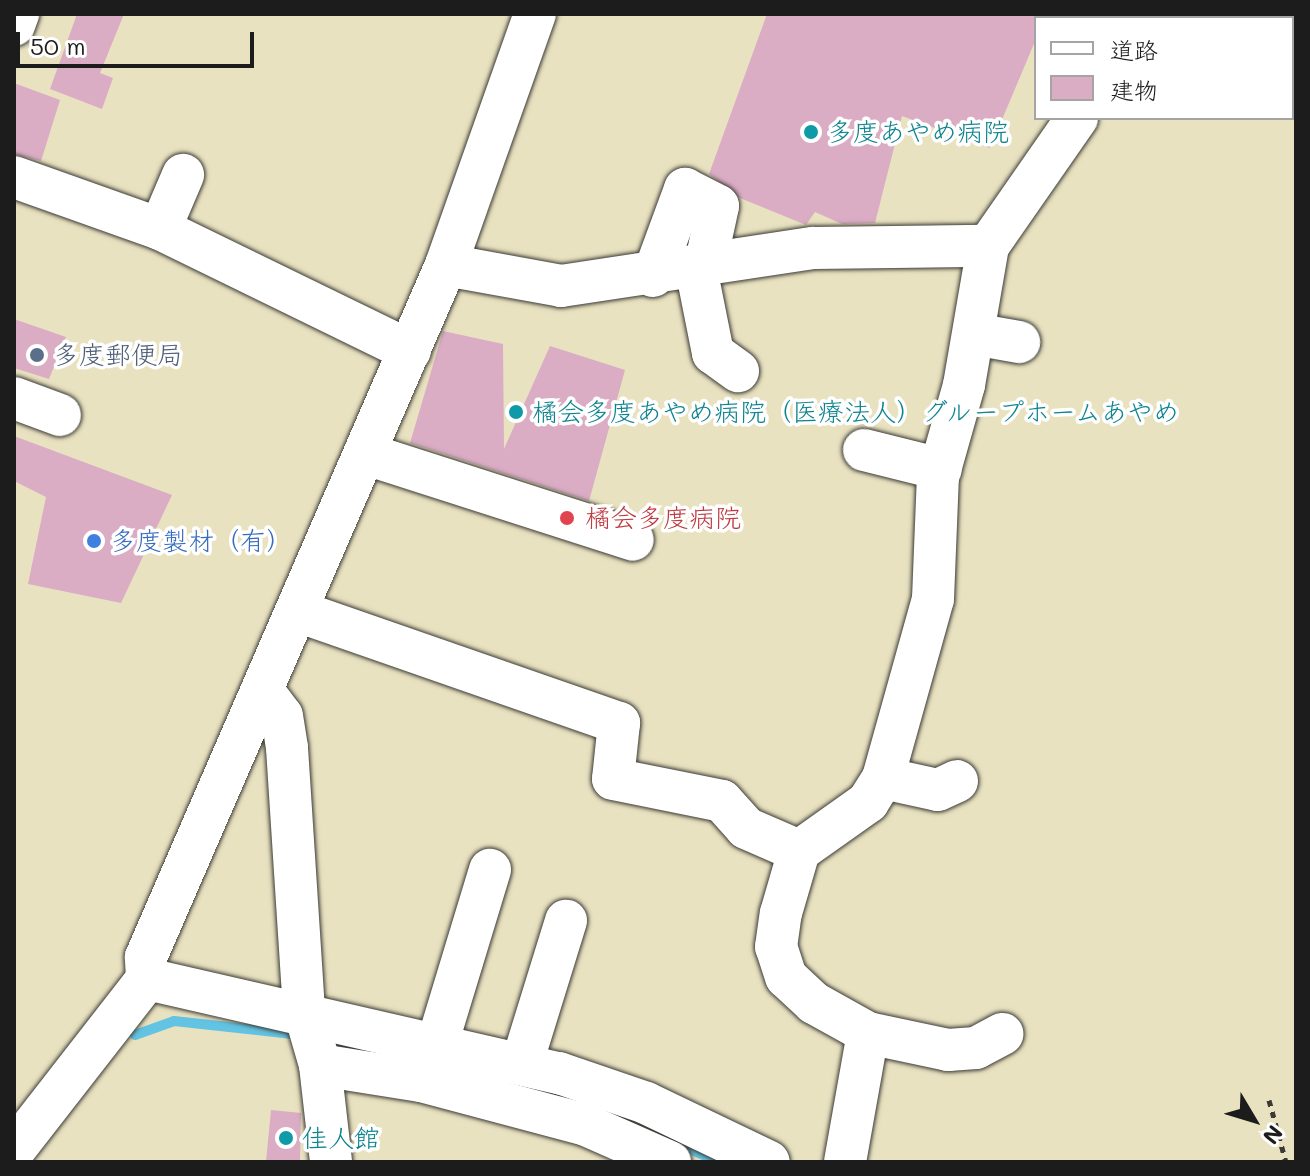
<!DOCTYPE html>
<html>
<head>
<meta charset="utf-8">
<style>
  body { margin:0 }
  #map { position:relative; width:1310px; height:1176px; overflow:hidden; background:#e9e2c1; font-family:Mali,"Klee One",sans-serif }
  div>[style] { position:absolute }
  .stream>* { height:10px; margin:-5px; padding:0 5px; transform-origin:5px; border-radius:5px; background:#63c3e2 }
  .building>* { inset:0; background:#daadc4 }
  .path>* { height:5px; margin-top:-2.5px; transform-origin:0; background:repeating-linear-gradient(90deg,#3b3a35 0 6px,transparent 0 12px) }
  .roads { filter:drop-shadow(0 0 2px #3b3a35) drop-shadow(0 0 2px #3b3a35) }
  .minor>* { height:42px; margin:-21px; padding:0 21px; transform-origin:21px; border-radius:21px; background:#fff }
  .dots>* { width:22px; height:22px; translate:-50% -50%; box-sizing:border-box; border:4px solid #fff; border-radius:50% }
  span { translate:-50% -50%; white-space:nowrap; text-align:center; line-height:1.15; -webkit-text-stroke:7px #fff; paint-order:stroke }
  .culture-label { font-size:26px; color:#0d838f }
  .left { translate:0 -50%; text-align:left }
  .service-label { font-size:26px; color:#4e5e75 }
  .health-label { font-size:26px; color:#be3a42 }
  .shop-label { font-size:26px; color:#366cbe }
  .frame { position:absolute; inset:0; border:16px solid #1c1c1c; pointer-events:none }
  .legend { position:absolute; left:1034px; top:16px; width:260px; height:104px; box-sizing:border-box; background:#fff; border:2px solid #a4a4a4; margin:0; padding:10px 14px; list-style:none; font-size:24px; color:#1c1c1c }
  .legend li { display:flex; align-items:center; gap:16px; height:40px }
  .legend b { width:40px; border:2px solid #a4a4a4 }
  .north { position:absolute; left:1214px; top:1080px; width:80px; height:80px; -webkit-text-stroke:6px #fff; paint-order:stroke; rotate:128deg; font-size:22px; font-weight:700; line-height:32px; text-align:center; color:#1c1c1c }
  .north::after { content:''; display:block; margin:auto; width:28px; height:36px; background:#1c1c1c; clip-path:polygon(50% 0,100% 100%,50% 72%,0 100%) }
  .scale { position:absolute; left:16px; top:32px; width:238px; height:36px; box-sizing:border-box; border:4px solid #1c1c1c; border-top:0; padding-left:10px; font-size:24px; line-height:28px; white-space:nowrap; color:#1c1c1c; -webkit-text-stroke:6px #fff; paint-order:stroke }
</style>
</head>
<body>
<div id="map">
  <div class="stream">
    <div style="left:135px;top:1035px;width:41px;rotate:-19.7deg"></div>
    <div style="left:174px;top:1021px;width:128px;rotate:6.3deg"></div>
    <div style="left:325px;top:1041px;width:56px;rotate:13.5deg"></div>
    <div style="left:670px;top:1140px;width:54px;rotate:24.2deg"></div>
  </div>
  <div class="building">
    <div style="clip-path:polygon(77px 14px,124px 14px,100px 73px,113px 78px,102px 109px,50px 89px)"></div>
    <div style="clip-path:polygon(767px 14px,1036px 14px,1036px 39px,990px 148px,902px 116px,875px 223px,842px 224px,815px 212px,806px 225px,740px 198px,709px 174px)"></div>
    <div style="clip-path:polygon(14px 83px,60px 100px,41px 161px,14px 154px)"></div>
    <div style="clip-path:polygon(14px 319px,66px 337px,49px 379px,14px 368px)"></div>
    <div style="clip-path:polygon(443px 331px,503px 344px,504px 449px,550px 346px,625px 370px,589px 501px,410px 443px)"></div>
    <div style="clip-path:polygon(14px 436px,172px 495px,121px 603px,28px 584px,46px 497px,14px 481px)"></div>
    <div style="clip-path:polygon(271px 1110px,301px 1113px,300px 1162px,266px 1162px)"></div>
  </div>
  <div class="path">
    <div style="left:1269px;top:1100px;width:64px;rotate:74.7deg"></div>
  </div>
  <div class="roads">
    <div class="minor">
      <div style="left:1154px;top:18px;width:5px;rotate:-53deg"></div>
      <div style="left:14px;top:25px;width:12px;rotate:-70deg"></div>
      <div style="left:14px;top:177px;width:155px;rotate:19.6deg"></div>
      <div style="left:160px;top:229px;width:278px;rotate:26deg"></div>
      <div style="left:160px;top:229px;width:59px;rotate:-66.9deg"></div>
      <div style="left:446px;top:265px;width:117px;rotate:10.3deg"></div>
      <div style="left:561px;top:286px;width:255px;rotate:-8.6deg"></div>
      <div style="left:813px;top:248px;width:175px;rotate:-0.7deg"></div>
      <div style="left:696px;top:268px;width:87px;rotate:78.7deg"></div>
      <div style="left:713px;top:353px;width:31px;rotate:36deg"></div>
      <div style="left:653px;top:276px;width:93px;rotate:-69.8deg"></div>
      <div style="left:685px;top:189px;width:37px;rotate:27deg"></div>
      <div style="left:718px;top:206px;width:61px;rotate:102.2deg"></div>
      <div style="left:974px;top:334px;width:46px;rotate:10.1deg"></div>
      <div style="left:14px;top:398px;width:49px;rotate:20.3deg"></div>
      <div style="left:864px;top:450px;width:79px;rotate:13.9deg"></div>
      <div style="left:369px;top:455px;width:277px;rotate:17.8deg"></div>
      <div style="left:300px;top:612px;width:338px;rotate:19.2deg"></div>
      <div style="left:619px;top:723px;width:56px;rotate:96.1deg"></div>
      <div style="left:613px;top:779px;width:111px;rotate:11.4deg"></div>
      <div style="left:722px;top:801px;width:36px;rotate:48deg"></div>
      <div style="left:746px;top:828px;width:58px;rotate:23.5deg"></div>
      <div style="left:263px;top:691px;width:31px;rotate:53deg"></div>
      <div style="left:282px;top:716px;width:32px;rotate:81deg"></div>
      <div style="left:287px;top:748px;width:263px;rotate:86.3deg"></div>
      <div style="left:304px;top:1010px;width:57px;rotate:73.8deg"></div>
      <div style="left:320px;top:1065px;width:98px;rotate:83.5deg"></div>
      <div style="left:883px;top:778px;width:56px;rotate:12.3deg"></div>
      <div style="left:938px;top:790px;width:21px;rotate:-25deg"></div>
      <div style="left:147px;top:979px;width:423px;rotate:12.9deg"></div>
      <div style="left:559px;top:1073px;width:92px;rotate:19deg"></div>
      <div style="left:646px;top:1103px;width:136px;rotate:25.6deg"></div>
      <div style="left:868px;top:1033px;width:82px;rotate:12deg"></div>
      <div style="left:948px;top:1050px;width:28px;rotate:-4deg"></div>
      <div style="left:976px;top:1048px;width:30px;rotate:-28deg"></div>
      <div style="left:438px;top:1041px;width:179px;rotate:-73.1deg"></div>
      <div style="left:522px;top:1063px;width:149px;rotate:-72.8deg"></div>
      <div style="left:320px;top:1065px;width:102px;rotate:9deg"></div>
      <div style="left:421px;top:1081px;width:171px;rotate:14.9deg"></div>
      <div style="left:586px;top:1125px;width:92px;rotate:23.8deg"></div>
      <div style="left:14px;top:1150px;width:217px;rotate:-52.1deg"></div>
      <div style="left:147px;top:979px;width:22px;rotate:-93deg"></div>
      <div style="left:146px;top:957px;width:754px;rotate:-66.56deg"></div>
      <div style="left:446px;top:265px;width:266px;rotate:-70.5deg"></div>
      <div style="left:845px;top:1162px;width:131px;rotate:-79.9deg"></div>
      <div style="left:868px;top:1033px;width:62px;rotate:-150.9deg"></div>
      <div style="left:814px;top:1003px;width:38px;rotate:-137deg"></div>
      <div style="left:786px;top:977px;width:32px;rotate:-108deg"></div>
      <div style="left:776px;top:947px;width:34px;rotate:-82deg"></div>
      <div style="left:781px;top:913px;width:65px;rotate:-73.8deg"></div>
      <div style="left:799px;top:851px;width:85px;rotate:-35.4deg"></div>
      <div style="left:868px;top:802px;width:28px;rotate:-58deg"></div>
      <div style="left:883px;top:778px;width:186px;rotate:-74.4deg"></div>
      <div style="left:933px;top:599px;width:122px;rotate:-87.7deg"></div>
      <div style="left:938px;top:477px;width:96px;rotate:-74.2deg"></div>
      <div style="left:964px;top:385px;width:141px;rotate:-80.2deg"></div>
      <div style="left:988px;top:246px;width:156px;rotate:-55.2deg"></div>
    </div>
  </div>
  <div class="dots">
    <div style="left:811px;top:132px;background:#0f9aa8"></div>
    <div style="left:37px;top:355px;background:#5c6f8a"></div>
    <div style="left:516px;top:412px;background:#0f9aa8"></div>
    <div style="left:567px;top:518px;background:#e0444e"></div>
    <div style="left:94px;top:541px;background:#3f7fe0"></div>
    <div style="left:286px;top:1138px;background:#0f9aa8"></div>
  </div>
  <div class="culture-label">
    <span class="left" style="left:827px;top:132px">多度あやめ病院</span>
    <span class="left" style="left:532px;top:412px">橘会多度あやめ病院（医療法人）グループホームあやめ</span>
    <span class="left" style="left:302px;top:1138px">佳人館</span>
  </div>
  <div class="service-label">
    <span class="left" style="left:53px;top:355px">多度郵便局</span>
  </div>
  <div class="health-label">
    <span class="left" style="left:585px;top:518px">橘会多度病院</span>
  </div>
  <div class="shop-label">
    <span class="left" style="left:110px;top:541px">多度製材（有）</span>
  </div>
  <div class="frame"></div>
  <ul class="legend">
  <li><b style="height:10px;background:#fff"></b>道路</li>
  <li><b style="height:22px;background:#daadc4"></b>建物</li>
  </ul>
  <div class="north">N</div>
  <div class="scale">50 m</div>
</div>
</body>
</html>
